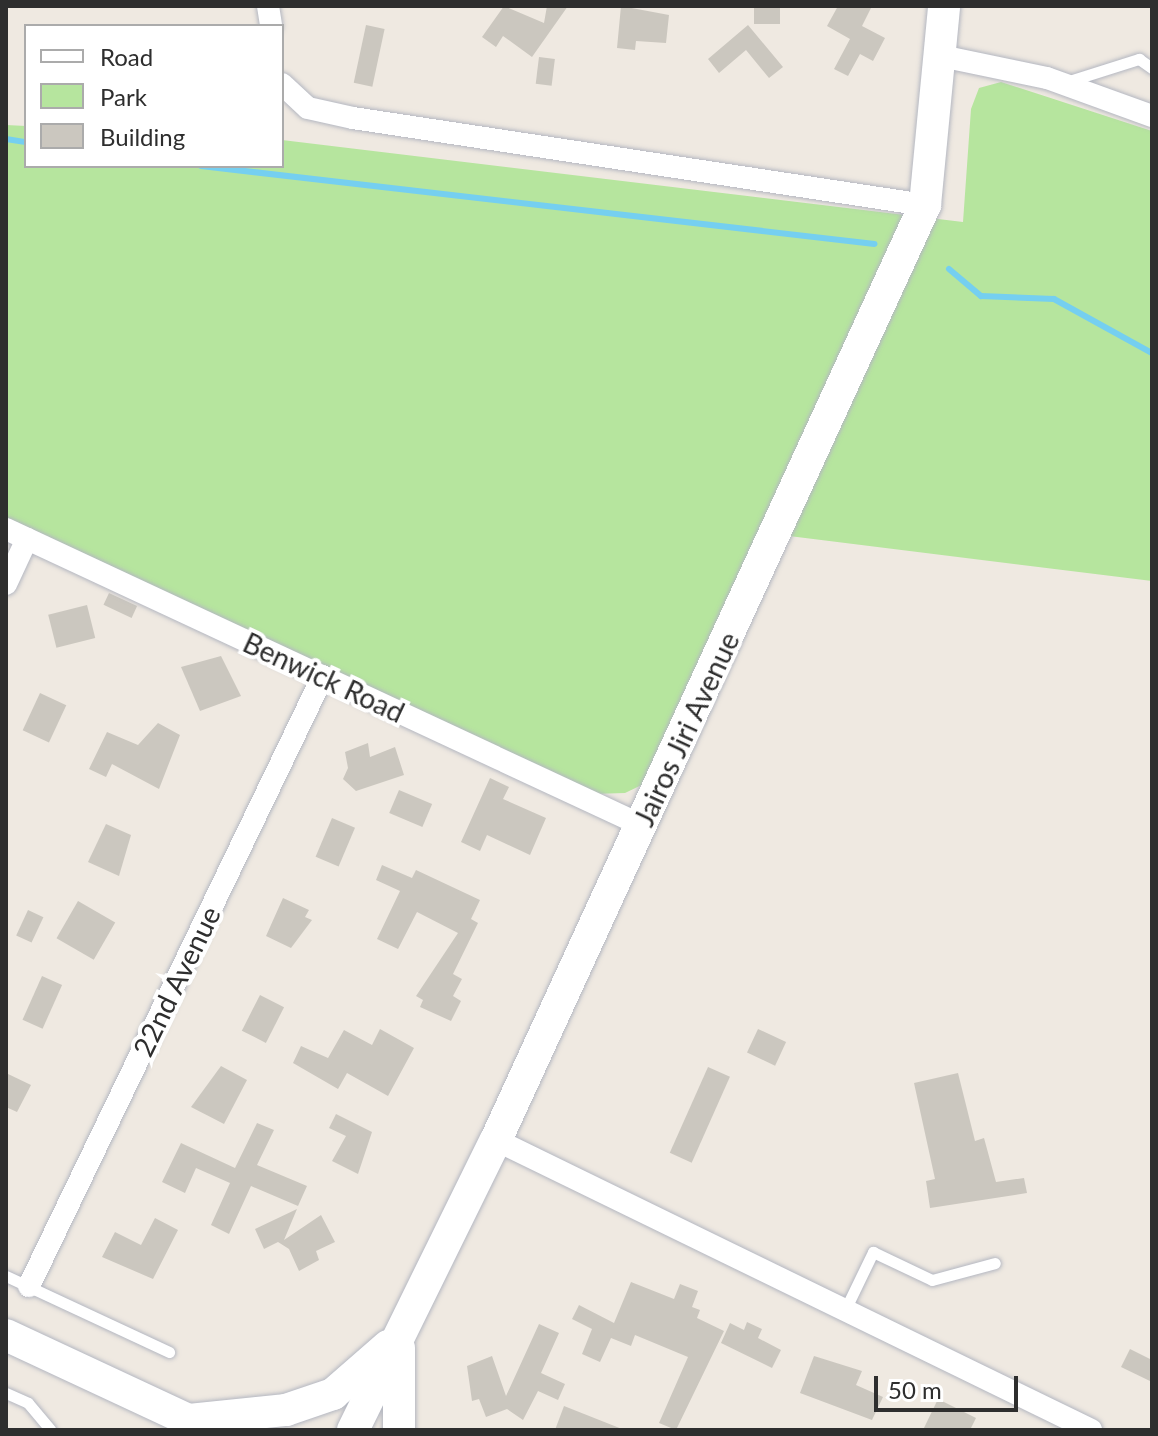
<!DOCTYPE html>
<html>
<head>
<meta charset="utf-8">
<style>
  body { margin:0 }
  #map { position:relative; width:1158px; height:1436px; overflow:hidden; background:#efe9e1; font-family:Lato,sans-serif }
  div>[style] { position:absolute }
  .green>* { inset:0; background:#b6e59e }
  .stream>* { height:6px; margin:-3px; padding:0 3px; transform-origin:3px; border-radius:3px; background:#75cff0 }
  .building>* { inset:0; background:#cbc7bf; transform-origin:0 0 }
  .roads { filter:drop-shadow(0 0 2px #b4b7c1) drop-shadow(0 0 2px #b4b7c1) }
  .service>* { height:11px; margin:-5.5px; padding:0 5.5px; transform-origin:5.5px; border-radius:5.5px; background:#fff }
  .minor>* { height:22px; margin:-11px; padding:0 11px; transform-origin:11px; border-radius:11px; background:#fff }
  .secondary>* { height:32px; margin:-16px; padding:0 16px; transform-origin:16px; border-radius:16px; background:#fff }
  span { translate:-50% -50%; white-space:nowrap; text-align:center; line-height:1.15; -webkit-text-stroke:8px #fff; paint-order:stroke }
  .street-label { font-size:28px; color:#2e2e2e }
  .frame { position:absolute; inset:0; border:8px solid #2e2e2e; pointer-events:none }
  .legend { position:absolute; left:24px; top:24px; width:260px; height:144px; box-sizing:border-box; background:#fff; border:2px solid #ababab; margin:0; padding:10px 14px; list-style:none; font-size:24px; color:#2e2e2e }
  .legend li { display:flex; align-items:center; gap:16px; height:40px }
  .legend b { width:40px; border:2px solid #ababab }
  .scale { position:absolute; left:874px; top:1376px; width:144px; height:36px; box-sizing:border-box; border:4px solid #2e2e2e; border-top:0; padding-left:10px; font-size:24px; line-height:28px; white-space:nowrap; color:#2e2e2e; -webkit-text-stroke:6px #fff; paint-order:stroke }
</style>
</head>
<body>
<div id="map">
  <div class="green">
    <div style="clip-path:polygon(1001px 82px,1152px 131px,1152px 581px,765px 533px,650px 781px,625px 793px,593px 794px,6px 517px,6px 125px,26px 126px,26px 166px,282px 166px,282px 140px,963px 222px,971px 109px,979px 88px)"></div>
  </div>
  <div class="stream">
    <div style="left:6px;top:139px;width:20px;rotate:9deg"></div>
    <div style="left:201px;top:166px;width:678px;rotate:6.6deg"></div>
    <div style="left:949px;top:269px;width:42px;rotate:40.2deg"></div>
    <div style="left:981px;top:296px;width:73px;rotate:2.4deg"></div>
    <div style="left:1054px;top:299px;width:112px;rotate:28.9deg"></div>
  </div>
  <div class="building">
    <div style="clip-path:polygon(504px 6px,544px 23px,547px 6px,568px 6px,532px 57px,503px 36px,496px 47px,482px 37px)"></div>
    <div style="clip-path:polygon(621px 6px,669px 15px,666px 43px,636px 41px,635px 50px,617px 48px)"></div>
    <div style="left:754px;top:6px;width:26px;height:18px"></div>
    <div style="clip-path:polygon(838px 6px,872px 6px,862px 26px,885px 38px,873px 61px,860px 54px,848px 76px,834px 69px,850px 39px,827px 26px)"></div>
    <div style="left:366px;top:25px;width:19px;height:59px;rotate:12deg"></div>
    <div style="clip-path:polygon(748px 25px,783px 67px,769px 78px,746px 50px,719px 73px,708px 59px)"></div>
    <div style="left:539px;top:57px;width:16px;height:27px;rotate:7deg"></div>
    <div style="left:109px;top:593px;width:31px;height:13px;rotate:25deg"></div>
    <div style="left:87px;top:605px;width:34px;height:40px;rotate:76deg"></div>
    <div style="clip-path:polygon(221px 656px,241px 696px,200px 711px,181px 667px)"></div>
    <div style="left:40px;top:693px;width:29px;height:41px;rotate:25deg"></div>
    <div style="clip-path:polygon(158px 723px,180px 735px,159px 789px,112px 764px,106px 777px,89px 769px,107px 732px,138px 745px)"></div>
    <div style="clip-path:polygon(368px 743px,370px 757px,395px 747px,404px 775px,356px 791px,343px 779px,348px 768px,345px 752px)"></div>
    <div style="clip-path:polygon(490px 778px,509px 787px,503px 799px,546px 818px,530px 855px,487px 835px,480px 851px,461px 842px)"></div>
    <div style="left:399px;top:790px;width:36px;height:25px;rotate:23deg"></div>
    <div style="left:332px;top:818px;width:25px;height:42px;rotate:23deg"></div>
    <div style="clip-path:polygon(106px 824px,131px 835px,119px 876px,88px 862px)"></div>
    <div style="clip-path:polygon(382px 865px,412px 878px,416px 870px,480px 900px,471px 919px,478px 923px,453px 974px,462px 979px,453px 996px,461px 1001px,451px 1021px,420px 1007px,423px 1000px,416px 996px,458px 933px,417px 912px,398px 949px,377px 939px,400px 891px,376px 880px)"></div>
    <div style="clip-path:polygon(283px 898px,309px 910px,305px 917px,312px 920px,291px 948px,266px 936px)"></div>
    <div style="left:78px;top:901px;width:43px;height:43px;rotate:30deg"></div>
    <div style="left:28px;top:910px;width:17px;height:28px;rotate:25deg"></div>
    <div style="left:42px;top:976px;width:22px;height:48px;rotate:24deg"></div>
    <div style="left:260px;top:995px;width:27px;height:40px;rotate:27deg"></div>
    <div style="clip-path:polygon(380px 1029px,414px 1048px,388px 1096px,347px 1073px,338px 1089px,293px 1063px,301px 1046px,328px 1058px,344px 1030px,372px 1045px)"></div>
    <div style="left:758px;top:1029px;width:31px;height:26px;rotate:25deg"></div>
    <div style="clip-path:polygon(221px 1066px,247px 1080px,224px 1124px,191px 1107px)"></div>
    <div style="left:708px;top:1067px;width:24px;height:94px;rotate:24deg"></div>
    <div style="clip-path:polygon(6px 1073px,31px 1085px,17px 1112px,6px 1107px)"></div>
    <div style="clip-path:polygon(958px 1073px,975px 1141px,984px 1138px,996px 1182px,1024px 1178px,1027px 1193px,930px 1208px,926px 1181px,935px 1179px,914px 1083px)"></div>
    <div style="clip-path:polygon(336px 1114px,372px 1132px,358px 1174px,332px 1161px,346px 1136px,329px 1128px)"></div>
    <div style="clip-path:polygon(257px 1123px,274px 1130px,257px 1165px,307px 1186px,298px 1206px,251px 1186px,229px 1234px,211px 1225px,230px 1183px,196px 1168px,185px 1193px,162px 1182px,181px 1143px,235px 1168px)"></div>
    <div style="clip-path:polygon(297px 1209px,284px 1240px,321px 1215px,335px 1242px,316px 1251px,319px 1260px,299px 1271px,289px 1249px,278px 1242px,264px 1249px,255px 1229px)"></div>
    <div style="clip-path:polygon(155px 1218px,178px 1230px,153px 1279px,102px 1257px,115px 1232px,141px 1245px)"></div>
    <div style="clip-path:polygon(631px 1282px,674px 1299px,680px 1284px,698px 1291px,692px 1307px,700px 1310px,697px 1318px,724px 1331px,676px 1430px,659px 1423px,688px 1357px,635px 1335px,631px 1346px,611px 1338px,600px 1362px,582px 1354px,592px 1329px,572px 1319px,579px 1305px,614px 1323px)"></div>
    <div style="clip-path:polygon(747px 1322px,762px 1329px,758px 1338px,781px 1350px,772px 1368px,721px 1343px,730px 1323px,744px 1330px)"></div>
    <div style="clip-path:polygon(539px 1324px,559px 1333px,541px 1373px,565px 1384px,558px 1400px,538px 1391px,523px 1420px,507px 1409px,486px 1417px,479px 1399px,472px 1401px,467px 1366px,492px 1356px,506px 1396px)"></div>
    <div style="clip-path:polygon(1130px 1349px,1152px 1360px,1152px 1382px,1121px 1367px)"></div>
    <div style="clip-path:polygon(814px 1356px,862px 1371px,856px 1385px,883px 1397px,872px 1420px,800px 1393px)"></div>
    <div style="clip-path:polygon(938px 1399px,976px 1418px,970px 1430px,923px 1430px)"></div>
    <div style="clip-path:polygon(564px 1406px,622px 1429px,622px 1430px,555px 1430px)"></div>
  </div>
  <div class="roads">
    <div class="service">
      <div style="left:1066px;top:82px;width:77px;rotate:-17.5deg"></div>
      <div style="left:1139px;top:59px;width:16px;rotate:35deg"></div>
      <div style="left:6px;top:1276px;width:180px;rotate:25deg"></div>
      <div style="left:844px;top:1312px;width:67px;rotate:-64.2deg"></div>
      <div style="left:873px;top:1252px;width:65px;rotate:25.4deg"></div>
      <div style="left:932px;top:1280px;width:65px;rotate:-15.1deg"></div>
      <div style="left:6px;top:1393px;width:24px;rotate:24deg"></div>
      <div style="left:28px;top:1403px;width:35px;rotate:50deg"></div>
    </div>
    <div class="minor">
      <div style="left:268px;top:6px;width:20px;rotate:81deg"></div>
      <div style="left:941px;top:56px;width:108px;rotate:11.7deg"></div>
      <div style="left:1047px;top:78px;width:112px;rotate:19.9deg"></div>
      <div style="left:282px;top:84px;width:35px;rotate:43deg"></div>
      <div style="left:308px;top:108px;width:46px;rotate:12.5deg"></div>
      <div style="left:353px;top:118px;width:579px;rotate:8.65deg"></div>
      <div style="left:6px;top:529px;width:701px;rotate:24.99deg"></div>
      <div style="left:6px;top:584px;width:50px;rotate:-65deg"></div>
      <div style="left:496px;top:1140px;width:662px;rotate:25.98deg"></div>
      <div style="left:29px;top:1286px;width:677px;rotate:-64.27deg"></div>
    </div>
    <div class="secondary">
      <div style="left:6px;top:1335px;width:223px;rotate:25deg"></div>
      <div style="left:399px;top:1348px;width:82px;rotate:90deg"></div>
      <div style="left:189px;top:1420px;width:98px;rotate:-5.9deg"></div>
      <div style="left:286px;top:1410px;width:50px;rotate:-18.8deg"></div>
      <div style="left:333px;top:1394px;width:73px;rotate:-41.1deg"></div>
      <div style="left:353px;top:1430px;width:323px;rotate:-63.8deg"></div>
      <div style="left:496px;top:1140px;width:1029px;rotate:-65.35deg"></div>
      <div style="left:925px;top:205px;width:200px;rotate:-84.5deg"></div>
    </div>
  </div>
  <div class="street-label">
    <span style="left:324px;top:677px;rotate:25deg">Benwick Road</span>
    <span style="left:686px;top:729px;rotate:-65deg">Jairos Jiri Avenue</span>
    <span style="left:176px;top:981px;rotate:-64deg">22nd Avenue</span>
  </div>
  <div class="frame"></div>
  <ul class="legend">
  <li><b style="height:10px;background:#fff"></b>Road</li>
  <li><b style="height:22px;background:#b6e59e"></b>Park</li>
  <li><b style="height:22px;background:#cbc7bf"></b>Building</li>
  </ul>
  <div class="scale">50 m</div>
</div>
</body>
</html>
